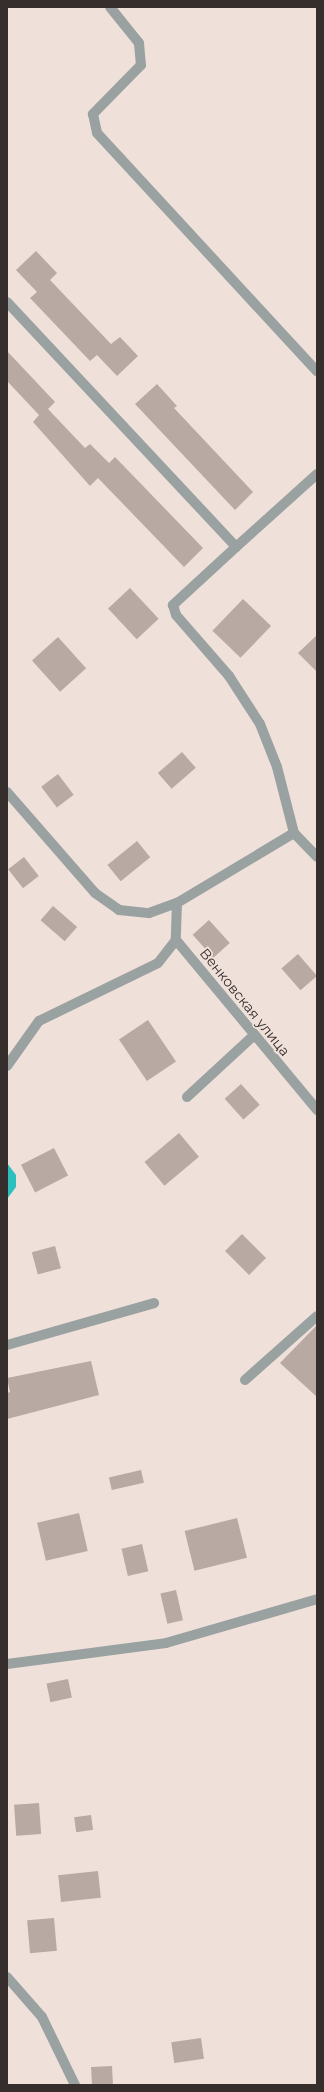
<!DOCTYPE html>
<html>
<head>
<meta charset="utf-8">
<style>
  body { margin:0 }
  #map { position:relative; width:324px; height:2092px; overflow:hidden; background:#f0e0da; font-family:Montserrat,sans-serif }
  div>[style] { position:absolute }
  .water>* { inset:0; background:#2dbfbd }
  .building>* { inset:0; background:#b8a9a3; transform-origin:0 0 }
  .street>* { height:10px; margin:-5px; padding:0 5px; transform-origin:5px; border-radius:5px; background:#99a1a1 }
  span { translate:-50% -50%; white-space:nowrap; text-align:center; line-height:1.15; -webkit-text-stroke:3.5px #f0e0da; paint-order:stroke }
  .street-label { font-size:14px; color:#352e2c }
  .frame { position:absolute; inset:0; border:8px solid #352e2c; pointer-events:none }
</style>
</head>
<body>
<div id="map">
  <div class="water">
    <div style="clip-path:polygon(7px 1163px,16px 1175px,16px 1187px,7px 1199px)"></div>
  </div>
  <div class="building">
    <div style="clip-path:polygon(36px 251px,57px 273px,50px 280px,111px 344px,120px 337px,138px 356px,117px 376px,97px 355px,90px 361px,30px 298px,37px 292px,16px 270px)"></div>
    <div style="clip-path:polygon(7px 351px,55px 402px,48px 409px,85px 448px,90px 444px,109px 463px,115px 457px,203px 548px,184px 567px,98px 478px,90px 486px,33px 422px,39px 415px,7px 381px)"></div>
    <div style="clip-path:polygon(157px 384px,177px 406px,174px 408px,253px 492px,235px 510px,135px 404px)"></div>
    <div style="left:130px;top:588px;width:42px;height:30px;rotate:47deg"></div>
    <div style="left:243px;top:599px;width:39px;height:44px;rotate:44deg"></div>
    <div style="clip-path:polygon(317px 635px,317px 672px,298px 653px)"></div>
    <div style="left:58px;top:637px;width:42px;height:35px;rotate:48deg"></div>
    <div style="left:182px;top:752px;width:21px;height:32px;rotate:49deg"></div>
    <div style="left:58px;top:774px;width:26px;height:21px;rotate:53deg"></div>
    <div style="left:137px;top:841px;width:21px;height:38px;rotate:51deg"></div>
    <div style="left:24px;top:857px;width:24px;height:20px;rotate:52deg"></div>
    <div style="left:53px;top:906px;width:32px;height:19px;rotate:41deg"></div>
    <div style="left:209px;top:920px;width:31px;height:22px;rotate:48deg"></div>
    <div style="left:298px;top:954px;width:29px;height:22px;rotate:49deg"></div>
    <div style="left:148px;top:1020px;width:50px;height:35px;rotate:56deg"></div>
    <div style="left:241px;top:1084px;width:28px;height:22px;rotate:48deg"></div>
    <div style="left:179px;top:1133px;width:31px;height:45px;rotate:50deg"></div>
    <div style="left:54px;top:1148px;width:31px;height:37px;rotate:63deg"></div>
    <div style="left:242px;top:1234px;width:34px;height:24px;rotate:45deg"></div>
    <div style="left:55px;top:1246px;width:23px;height:24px;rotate:75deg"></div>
    <div style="clip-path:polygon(317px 1325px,317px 1397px,280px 1363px)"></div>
    <div style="clip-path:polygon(91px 1361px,99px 1395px,7px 1419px,7px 1393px,10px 1392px,7px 1378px)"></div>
    <div style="left:141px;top:1470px;width:13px;height:33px;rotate:77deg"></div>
    <div style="left:79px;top:1513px;width:39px;height:43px;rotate:77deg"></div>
    <div style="left:237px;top:1518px;width:41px;height:54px;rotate:76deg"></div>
    <div style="left:142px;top:1544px;width:28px;height:21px;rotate:77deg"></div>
    <div style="left:176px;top:1590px;width:31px;height:16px;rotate:77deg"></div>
    <div style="left:68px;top:1679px;width:19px;height:22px;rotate:78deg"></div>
    <div style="left:39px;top:1803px;width:31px;height:25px;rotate:86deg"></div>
    <div style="left:91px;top:1815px;width:15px;height:17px;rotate:82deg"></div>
    <div style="left:98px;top:1871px;width:27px;height:40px;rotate:84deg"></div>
    <div style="left:54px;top:1918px;width:33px;height:27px;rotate:85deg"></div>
    <div style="left:201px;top:2038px;width:21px;height:30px;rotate:82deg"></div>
    <div style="left:112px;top:2066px;width:19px;height:21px;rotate:87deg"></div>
  </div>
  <div class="street">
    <div style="left:110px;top:7px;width:46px;rotate:51.1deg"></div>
    <div style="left:139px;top:43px;width:22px;rotate:85deg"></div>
    <div style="left:141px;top:65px;width:69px;rotate:134.4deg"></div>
    <div style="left:93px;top:114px;width:19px;rotate:78deg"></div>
    <div style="left:97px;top:133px;width:324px;rotate:47.3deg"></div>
    <div style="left:7px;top:302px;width:335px;rotate:46.9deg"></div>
    <div style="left:236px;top:547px;width:86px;rotate:137.4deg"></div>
    <div style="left:173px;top:605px;width:10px;rotate:73deg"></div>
    <div style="left:176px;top:615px;width:81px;rotate:49deg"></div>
    <div style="left:229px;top:676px;width:57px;rotate:57.1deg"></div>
    <div style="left:260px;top:724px;width:46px;rotate:68.4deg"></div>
    <div style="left:277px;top:767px;width:68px;rotate:75.6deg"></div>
    <div style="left:294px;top:833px;width:33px;rotate:46deg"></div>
    <div style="left:236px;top:547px;width:109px;rotate:-42deg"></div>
    <div style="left:7px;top:792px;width:134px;rotate:48.9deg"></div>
    <div style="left:95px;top:893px;width:29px;rotate:35deg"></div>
    <div style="left:119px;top:910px;width:30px;rotate:6deg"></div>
    <div style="left:149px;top:913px;width:30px;rotate:-20deg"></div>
    <div style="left:177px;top:903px;width:136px;rotate:-30.9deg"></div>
    <div style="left:177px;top:903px;width:37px;rotate:92deg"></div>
    <div style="left:176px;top:940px;width:221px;rotate:50.3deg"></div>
    <div style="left:7px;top:1066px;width:55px;rotate:-54.6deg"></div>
    <div style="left:39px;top:1021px;width:132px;rotate:-26deg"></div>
    <div style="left:158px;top:963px;width:29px;rotate:-52deg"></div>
    <div style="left:187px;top:1097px;width:90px;rotate:-42.7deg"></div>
    <div style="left:7px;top:1345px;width:153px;rotate:-15.9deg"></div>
    <div style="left:245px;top:1380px;width:96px;rotate:-41.6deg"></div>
    <div style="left:7px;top:1664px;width:160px;rotate:-7.5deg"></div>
    <div style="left:166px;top:1643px;width:157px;rotate:-16.2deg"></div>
    <div style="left:7px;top:1977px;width:53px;rotate:48.8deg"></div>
    <div style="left:42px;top:2017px;width:76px;rotate:64.1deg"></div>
  </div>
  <div class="street-label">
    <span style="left:245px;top:1002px;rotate:51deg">Венковская улица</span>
  </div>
  <div class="frame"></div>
</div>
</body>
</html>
